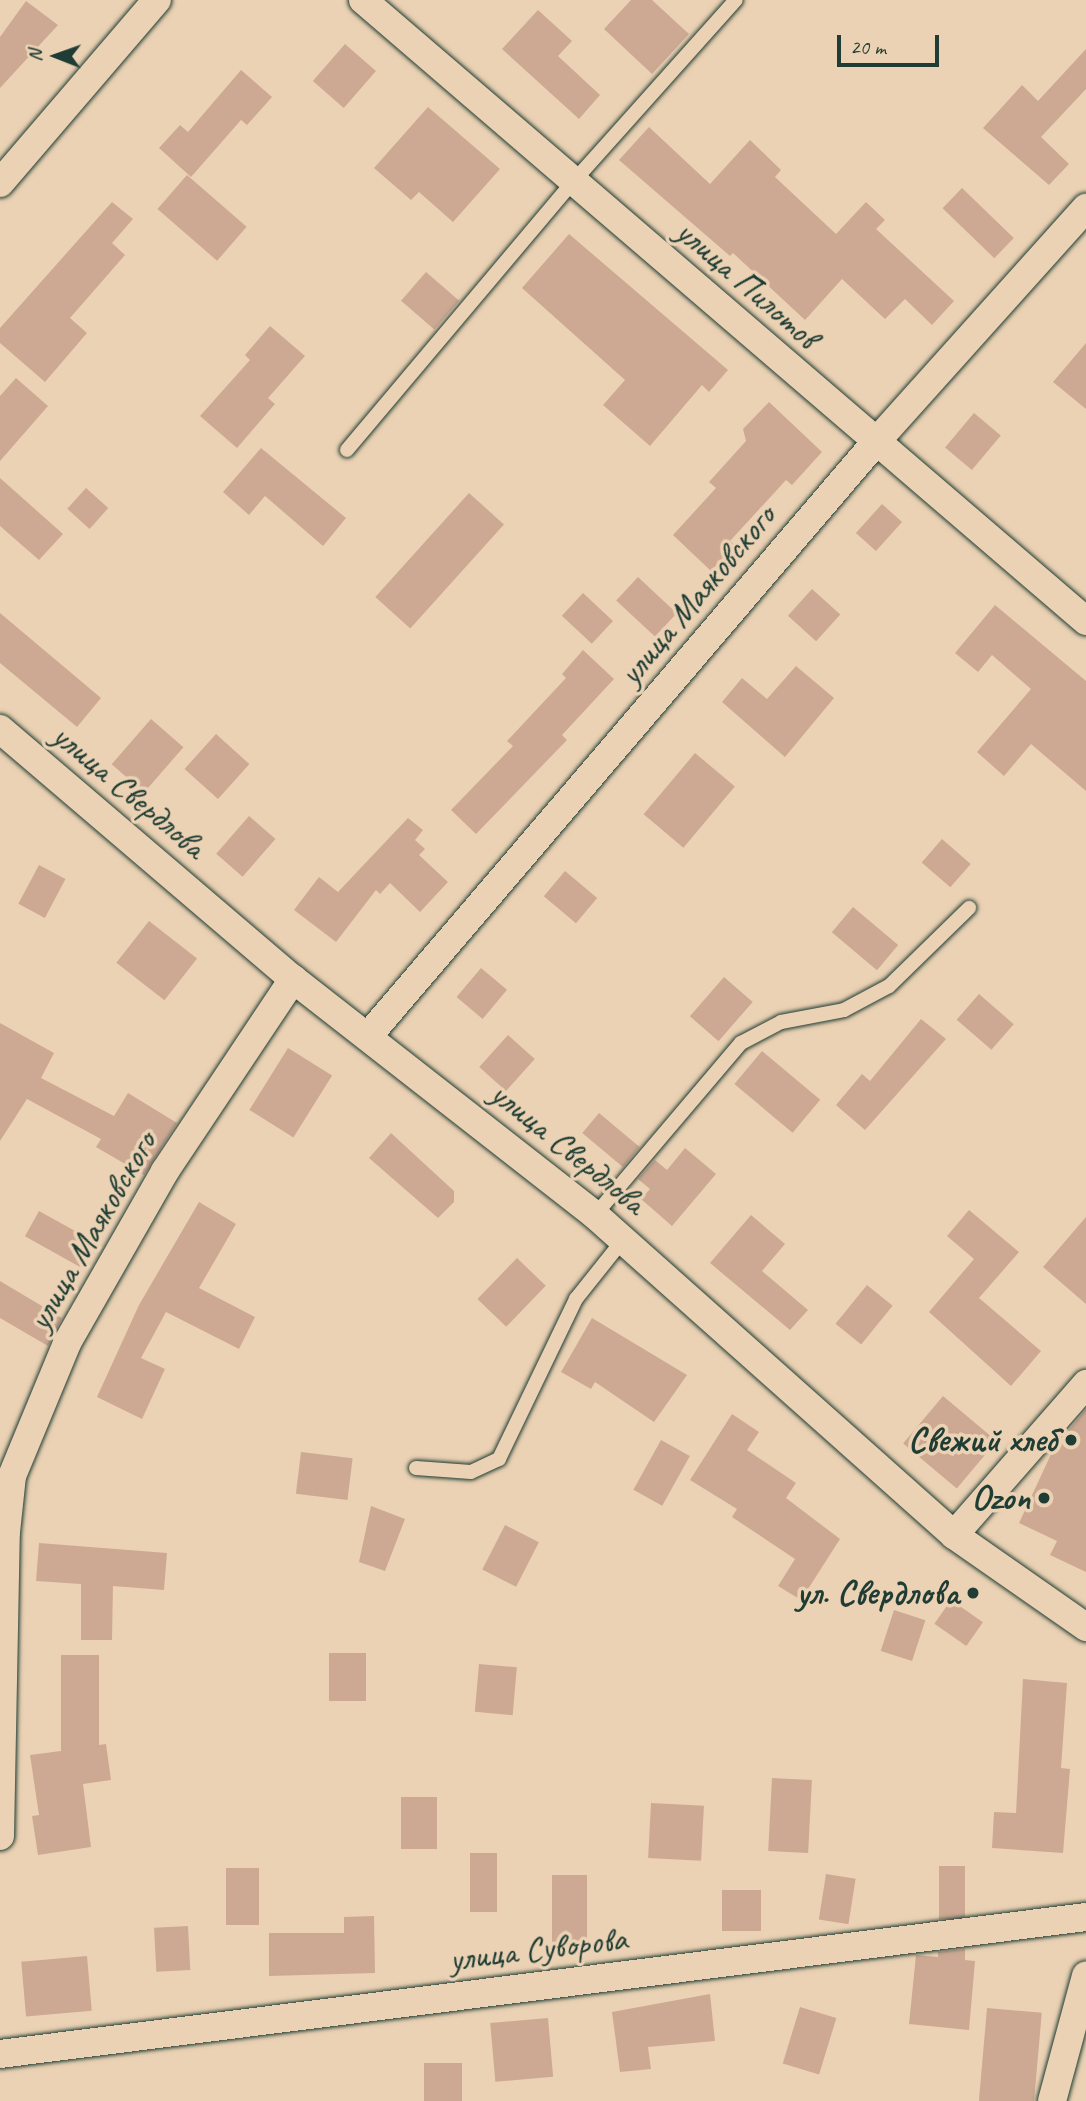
<!DOCTYPE html>
<html>
<head>
<meta charset="utf-8">
<style>
  body { margin:0 }
  #map { position:relative; width:1086px; height:2101px; overflow:hidden; background:#ecd2b4; font-family:Caveat,sans-serif }
  div>[style] { position:absolute }
  .building>* { inset:0; background:#cda993; transform-origin:0 0 }
  .roads { filter:drop-shadow(0 0 2px #1f3d34) drop-shadow(0 0 2px #1f3d34) }
  .service>* { height:14px; margin:-7px; padding:0 7px; transform-origin:7px; border-radius:7px; background:#ecd2b4 }
  .minor>* { height:28px; margin:-14px; padding:0 14px; transform-origin:14px; border-radius:14px; background:#ecd2b4 }
  .dots>* { width:19px; height:19px; translate:-50% -50%; box-sizing:border-box; border:4px solid #ecd2b4; border-radius:50% }
  span { translate:-50% -50%; white-space:nowrap; text-align:center; line-height:1.15; -webkit-text-stroke:7px #ecd2b4; paint-order:stroke }
  .street-label { font-size:35px; color:#1f3d34 }
  .poi-label { font-size:35px; color:#1f3d34; font-weight:700 }
  .right { translate:-100% -50%; text-align:right }
  .north { position:absolute; left:21px; top:21px; width:70px; height:70px; -webkit-text-stroke:5px #ecd2b4; paint-order:stroke; rotate:271deg; font-size:19px; font-weight:700; line-height:28px; text-align:center; color:#1f3d34 }
  .north::after { content:''; display:block; margin:auto; width:24px; height:32px; background:#1f3d34; clip-path:polygon(50% 0,100% 100%,50% 72%,0 100%) }
  .scale { position:absolute; left:837px; top:35px; width:102px; height:32px; box-sizing:border-box; border:4px solid #1f3d34; border-top:0; padding-left:9px; font-size:21px; line-height:24px; white-space:nowrap; color:#1f3d34; -webkit-text-stroke:5px #ecd2b4; paint-order:stroke }
</style>
</head>
<body>
<div id="map">
  <div class="building">
    <div style="clip-path:polygon(631px 0,652px 0,689px 34px,652px 74px,604px 29px)"></div>
    <div style="clip-path:polygon(26px 1px,58px 25px,0 88px,0 37px)"></div>
    <div style="clip-path:polygon(538px 10px,572px 41px,558px 56px,600px 95px,579px 119px,502px 49px)"></div>
    <div style="left:345px;top:44px;width:41px;height:49px;rotate:41deg"></div>
    <div style="clip-path:polygon(1086px 49px,1086px 89px,1041px 137px,1069px 164px,1049px 185px,983px 128px,1022px 85px,1038px 101px)"></div>
    <div style="clip-path:polygon(241px 70px,272px 97px,247px 125px,241px 120px,191px 177px,159px 148px,180px 125px,188px 132px)"></div>
    <div style="clip-path:polygon(428px 107px,500px 169px,453px 222px,419px 192px,411px 200px,374px 168px)"></div>
    <div style="clip-path:polygon(649px 127px,710px 184px,750px 140px,781px 170px,775px 177px,836px 234px,866px 202px,885px 220px,876px 229px,954px 301px,932px 325px,905px 299px,885px 319px,842px 279px,805px 320px,733px 253px,730px 256px,619px 160px)"></div>
    <div style="left:187px;top:175px;width:79px;height:45px;rotate:41deg"></div>
    <div style="left:962px;top:188px;width:72px;height:28px;rotate:44deg"></div>
    <div style="clip-path:polygon(112px 202px,133px 219px,112px 243px,125px 255px,70px 318px,87px 333px,45px 382px,0 343px,0 328px)"></div>
    <div style="clip-path:polygon(569px 234px,728px 370px,709px 392px,702px 385px,650px 446px,603px 405px,625px 380px,522px 288px)"></div>
    <div style="left:426px;top:272px;width:44px;height:38px;rotate:41deg"></div>
    <div style="clip-path:polygon(270px 326px,305px 356px,268px 398px,275px 404px,237px 448px,200px 416px,250px 360px,245px 355px)"></div>
    <div style="clip-path:polygon(1086px 343px,1086px 409px,1053px 382px)"></div>
    <div style="clip-path:polygon(16px 378px,48px 406px,0 461px,0 396px)"></div>
    <div style="clip-path:polygon(769px 402px,822px 452px,792px 485px,786px 480px,730px 541px,735px 545px,711px 571px,673px 535px,716px 488px,709px 482px,746px 441px,743px 429px)"></div>
    <div style="left:974px;top:413px;width:35px;height:45px;rotate:40deg"></div>
    <div style="clip-path:polygon(261px 448px,346px 518px,323px 546px,265px 496px,249px 515px,223px 492px)"></div>
    <div style="clip-path:polygon(0 478px,63px 534px,39px 560px,0 526px)"></div>
    <div style="left:86px;top:488px;width:30px;height:28px;rotate:42deg"></div>
    <div style="left:469px;top:493px;width:47px;height:140px;rotate:42deg"></div>
    <div style="left:882px;top:504px;width:27px;height:39px;rotate:42deg"></div>
    <div style="left:638px;top:577px;width:53px;height:32px;rotate:43deg"></div>
    <div style="left:812px;top:589px;width:38px;height:36px;rotate:42deg"></div>
    <div style="left:583px;top:593px;width:41px;height:31px;rotate:43deg"></div>
    <div style="clip-path:polygon(995px 605px,1086px 681px,1086px 791px,1031px 744px,1004px 776px,977px 752px,1031px 689px,992px 655px,978px 672px,955px 653px)"></div>
    <div style="clip-path:polygon(0 613px,101px 698px,77px 727px,0 663px)"></div>
    <div style="clip-path:polygon(583px 650px,614px 679px,562px 735px,567px 740px,476px 834px,451px 810px,513px 746px,507px 741px,566px 678px,562px 674px)"></div>
    <div style="clip-path:polygon(796px 666px,834px 698px,785px 757px,722px 702px,742px 678px,767px 699px)"></div>
    <div style="left:151px;top:719px;width:43px;height:60px;rotate:41deg"></div>
    <div style="left:216px;top:734px;width:45px;height:47px;rotate:42deg"></div>
    <div style="left:695px;top:753px;width:52px;height:80px;rotate:40deg"></div>
    <div style="left:249px;top:816px;width:35px;height:50px;rotate:41deg"></div>
    <div style="clip-path:polygon(408px 818px,423px 830px,415px 840px,425px 849px,419px 855px,448px 882px,420px 912px,390px 883px,380px 894px,376px 890px,336px 942px,294px 910px,319px 877px,338px 892px)"></div>
    <div style="left:942px;top:839px;width:38px;height:31px;rotate:41deg"></div>
    <div style="left:39px;top:865px;width:30px;height:44px;rotate:28deg"></div>
    <div style="left:565px;top:871px;width:42px;height:33px;rotate:40deg"></div>
    <div style="left:853px;top:907px;width:59px;height:33px;rotate:40deg"></div>
    <div style="left:149px;top:921px;width:61px;height:53px;rotate:38deg"></div>
    <div style="left:481px;top:968px;width:34px;height:38px;rotate:40deg"></div>
    <div style="left:724px;top:977px;width:38px;height:52px;rotate:41deg"></div>
    <div style="left:979px;top:994px;width:46px;height:34px;rotate:41deg"></div>
    <div style="clip-path:polygon(921px 1019px,946px 1039px,865px 1130px,836px 1105px,862px 1074px,870px 1081px)"></div>
    <div style="clip-path:polygon(0 1023px,54px 1053px,41px 1078px,114px 1116px,128px 1093px,177px 1123px,144px 1175px,96px 1147px,101px 1139px,27px 1099px,0 1141px)"></div>
    <div style="left:508px;top:1035px;width:36px;height:43px;rotate:42deg"></div>
    <div style="left:288px;top:1048px;width:52px;height:73px;rotate:32deg"></div>
    <div style="left:762px;top:1051px;width:76px;height:43px;rotate:40deg"></div>
    <div style="left:599px;top:1113px;width:53px;height:26px;rotate:40deg"></div>
    <div style="clip-path:polygon(391px 1133px,454px 1191px,454px 1202px,438px 1218px,369px 1158px)"></div>
    <div style="clip-path:polygon(685px 1148px,716px 1174px,672px 1226px,641px 1199px,650px 1189px,638px 1179px,655px 1160px,667px 1170px)"></div>
    <div style="clip-path:polygon(199px 1202px,236px 1224px,199px 1288px,255px 1317px,239px 1349px,166px 1312px,141px 1358px,165px 1369px,142px 1419px,97px 1397px,139px 1305px)"></div>
    <div style="clip-path:polygon(969px 1210px,1019px 1252px,979px 1298px,1041px 1351px,1011px 1386px,929px 1312px,974px 1259px,947px 1236px)"></div>
    <div style="left:39px;top:1211px;width:63px;height:29px;rotate:29deg"></div>
    <div style="clip-path:polygon(751px 1215px,785px 1244px,762px 1271px,808px 1310px,790px 1330px,710px 1263px)"></div>
    <div style="clip-path:polygon(1086px 1217px,1086px 1304px,1043px 1267px)"></div>
    <div style="left:517px;top:1258px;width:40px;height:57px;rotate:44deg"></div>
    <div style="clip-path:polygon(0 1281px,62px 1318px,48px 1346px,0 1318px)"></div>
    <div style="left:867px;top:1285px;width:33px;height:50px;rotate:39deg"></div>
    <div style="clip-path:polygon(592px 1318px,687px 1375px,654px 1422px,595px 1382px,591px 1389px,561px 1372px)"></div>
    <div style="left:943px;top:1396px;width:70px;height:62px;rotate:40deg"></div>
    <div style="clip-path:polygon(1086px 1409px,1086px 1572px,1050px 1555px,1057px 1541px,1019px 1523px,1053px 1450px)"></div>
    <div style="clip-path:polygon(732px 1414px,759px 1432px,747px 1450px,796px 1483px,786px 1498px,840px 1539px,801px 1600px,778px 1586px,795px 1559px,732px 1517px,737px 1509px,690px 1480px)"></div>
    <div style="left:661px;top:1440px;width:33px;height:57px;rotate:29deg"></div>
    <div style="left:301px;top:1452px;width:52px;height:42px;rotate:7deg"></div>
    <div style="clip-path:polygon(371px 1506px,405px 1519px,385px 1571px,359px 1562px)"></div>
    <div style="left:505px;top:1525px;width:38px;height:50px;rotate:27deg"></div>
    <div style="clip-path:polygon(39px 1543px,167px 1553px,164px 1590px,113px 1586px,112px 1640px,81px 1640px,81px 1584px,36px 1581px)"></div>
    <div style="left:951px;top:1600px;width:39px;height:29px;rotate:35deg"></div>
    <div style="left:894px;top:1610px;width:33px;height:43px;rotate:18deg"></div>
    <div style="left:329px;top:1653px;width:37px;height:48px"></div>
    <div style="clip-path:polygon(61px 1655px,99px 1655px,99px 1745px,106px 1744px,111px 1780px,83px 1784px,91px 1847px,38px 1855px,32px 1816px,39px 1815px,30px 1755px,61px 1751px)"></div>
    <div style="left:479px;top:1664px;width:38px;height:48px;rotate:5deg"></div>
    <div style="clip-path:polygon(1023px 1679px,1067px 1683px,1061px 1768px,1070px 1769px,1063px 1853px,992px 1848px,994px 1812px,1016px 1813px)"></div>
    <div style="left:772px;top:1778px;width:40px;height:73px;rotate:3deg"></div>
    <div style="left:401px;top:1797px;width:36px;height:52px"></div>
    <div style="left:651px;top:1803px;width:53px;height:55px;rotate:3deg"></div>
    <div style="left:470px;top:1853px;width:27px;height:59px"></div>
    <div style="left:939px;top:1866px;width:26px;height:53px"></div>
    <div style="left:226px;top:1868px;width:33px;height:57px"></div>
    <div style="left:826px;top:1874px;width:30px;height:46px;rotate:9deg"></div>
    <div style="left:552px;top:1875px;width:35px;height:69px"></div>
    <div style="left:722px;top:1890px;width:39px;height:41px"></div>
    <div style="clip-path:polygon(374px 1916px,375px 1973px,269px 1976px,269px 1933px,344px 1933px,344px 1917px)"></div>
    <div style="left:188px;top:1926px;width:44px;height:34px;rotate:87deg"></div>
    <div style="clip-path:polygon(965px 1949px,965px 1960px,975px 1961px,969px 2030px,909px 2024px,916px 1955px,938px 1957px,938px 1952px)"></div>
    <div style="left:87px;top:1956px;width:55px;height:66px;rotate:85deg"></div>
    <div style="clip-path:polygon(710px 1994px,715px 2041px,648px 2047px,651px 2069px,620px 2072px,612px 2012px)"></div>
    <div style="left:800px;top:2007px;width:38px;height:59px;rotate:17deg"></div>
    <div style="left:987px;top:2008px;width:55px;height:94px;rotate:5deg"></div>
    <div style="left:548px;top:2018px;width:59px;height:58px;rotate:85deg"></div>
    <div style="left:424px;top:2063px;width:38px;height:38px"></div>
  </div>
  <div class="roads">
    <div class="service">
      <div style="left:347px;top:450px;width:351px;rotate:-49.9deg"></div>
      <div style="left:573px;top:182px;width:244px;rotate:-48.2deg"></div>
      <div style="left:595px;top:1215px;width:226px;rotate:-49.7deg"></div>
      <div style="left:741px;top:1043px;width:45px;rotate:-27.7deg"></div>
      <div style="left:781px;top:1022px;width:64px;rotate:-10.8deg"></div>
      <div style="left:844px;top:1010px;width:51px;rotate:-28.1deg"></div>
      <div style="left:889px;top:986px;width:112px;rotate:-44.3deg"></div>
      <div style="left:416px;top:1468px;width:55px;rotate:4.2deg"></div>
      <div style="left:471px;top:1472px;width:31px;rotate:-25deg"></div>
      <div style="left:499px;top:1459px;width:178px;rotate:-64.3deg"></div>
      <div style="left:576px;top:1299px;width:75px;rotate:-51.5deg"></div>
    </div>
    <div class="minor">
      <div style="left:363px;top:0;width:953px;rotate:40.66deg"></div>
      <div style="left:0;top:183px;width:241px;rotate:-49.4deg"></div>
      <div style="left:0;top:729px;width:385px;rotate:40.5deg"></div>
      <div style="left:293px;top:979px;width:383px;rotate:38deg"></div>
      <div style="left:595px;top:1215px;width:481px;rotate:41.7deg"></div>
      <div style="left:954px;top:1535px;width:161px;rotate:34.9deg"></div>
      <div style="left:369px;top:1035px;width:779px;rotate:-49.48deg"></div>
      <div style="left:875px;top:443px;width:316px;rotate:-48.1deg"></div>
      <div style="left:954px;top:1535px;width:201px;rotate:-48.8deg"></div>
      <div style="left:0;top:1836px;width:304px;rotate:-88.9deg"></div>
      <div style="left:6px;top:1532px;width:56px;rotate:-83.9deg"></div>
      <div style="left:12px;top:1476px;width:144px;rotate:-67.5deg"></div>
      <div style="left:67px;top:1343px;width:198px;rotate:-60.3deg"></div>
      <div style="left:165px;top:1171px;width:231px;rotate:-56.3deg"></div>
      <div style="left:0;top:2054px;width:1095px;rotate:-7.19deg"></div>
      <div style="left:1052px;top:2101px;width:130px;rotate:-74.8deg"></div>
    </div>
  </div>
  <div class="dots">
    <div style="left:1071px;top:1440px;background:#1f3d34"></div>
    <div style="left:1044px;top:1498px;background:#1f3d34"></div>
    <div style="left:973px;top:1593px;background:#1f3d34"></div>
  </div>
  <div class="street-label">
    <span style="left:747px;top:284px;rotate:41deg">улица Пилотов</span>
    <span style="left:697px;top:595px;rotate:-50deg">улица Маяковского</span>
    <span style="left:129px;top:791px;rotate:40deg">улица Свердлова</span>
    <span style="left:568px;top:1148px;rotate:39deg">улица Свердлова</span>
    <span style="left:92px;top:1231px;rotate:-60deg">улица Маяковского</span>
    <span style="left:538px;top:1949px;rotate:-7deg">улица Суворова</span>
  </div>
  <div class="poi-label">
    <span class="right" style="left:1057px;top:1440px">Свежий хлеб</span>
    <span class="right" style="left:1030px;top:1498px">Ozon</span>
    <span class="right" style="left:959px;top:1593px">ул. Свердлова</span>
  </div>
  <div class="north">N</div>
  <div class="scale">20 m</div>
</div>
</body>
</html>
